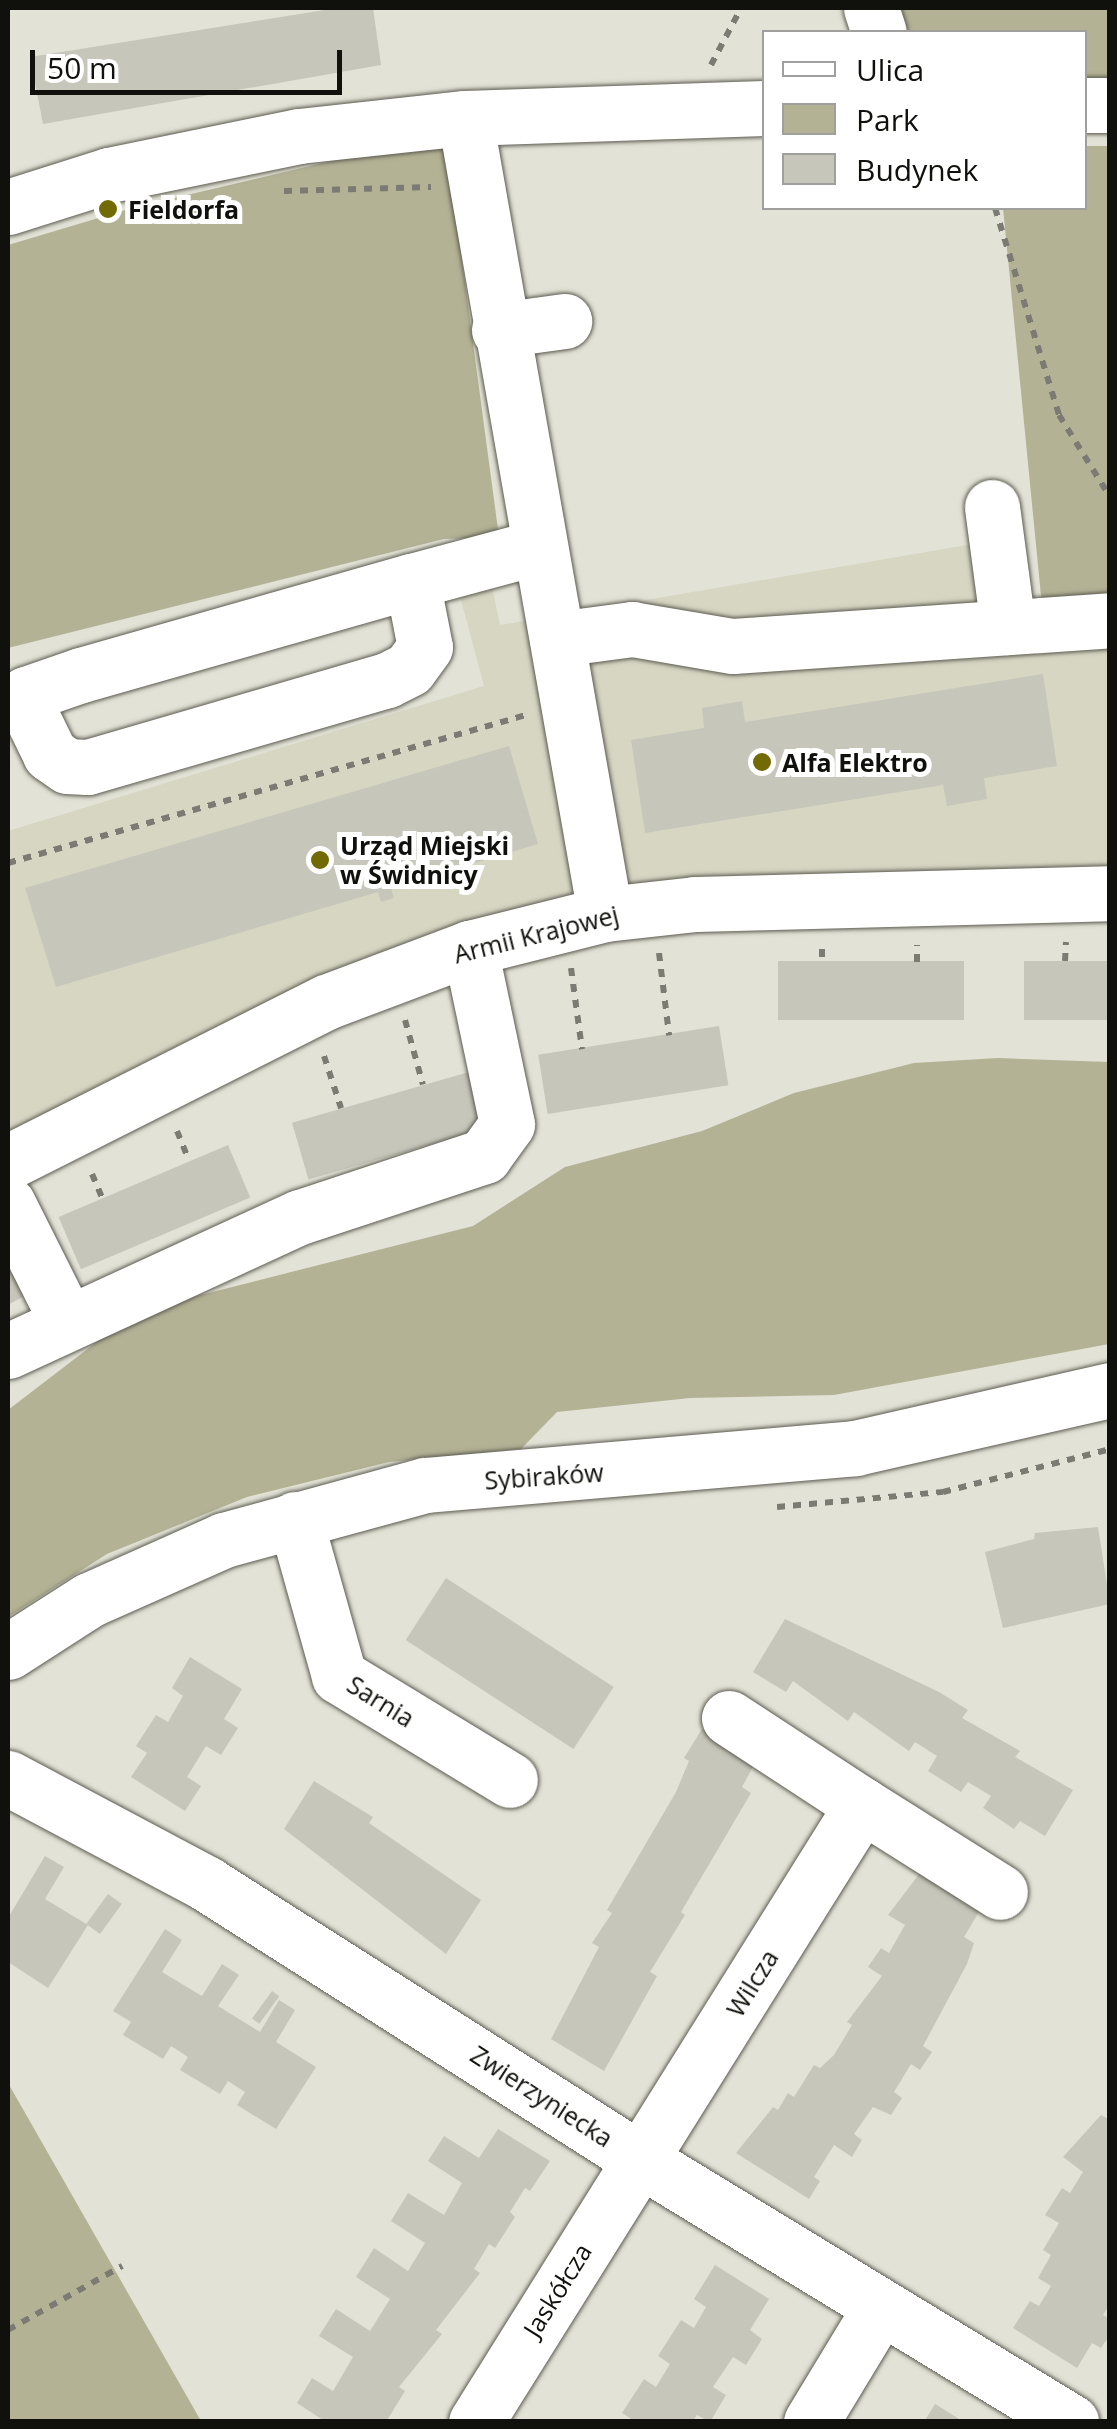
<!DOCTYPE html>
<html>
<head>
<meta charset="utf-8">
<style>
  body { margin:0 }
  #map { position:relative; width:1117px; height:2429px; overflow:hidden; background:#e2e2d6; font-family:"Open Sans",sans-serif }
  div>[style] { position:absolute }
  .built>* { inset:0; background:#d7d6c3 }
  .green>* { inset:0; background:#b4b295 }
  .building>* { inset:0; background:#c7c6bb; transform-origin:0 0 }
  .path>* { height:6px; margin-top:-3px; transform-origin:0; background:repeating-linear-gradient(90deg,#7b7b73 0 8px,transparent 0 16px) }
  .roads { filter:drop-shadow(0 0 2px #5c5b51) drop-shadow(0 0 2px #5c5b51) }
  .minor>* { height:55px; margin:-27.5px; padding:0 27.5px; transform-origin:27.5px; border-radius:27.5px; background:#fff }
  .dots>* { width:28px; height:28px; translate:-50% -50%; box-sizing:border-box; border:5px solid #fff; border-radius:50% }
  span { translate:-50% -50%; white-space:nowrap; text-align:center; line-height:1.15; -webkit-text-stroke:10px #fff; paint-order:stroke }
  .poi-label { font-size:25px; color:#10100c; font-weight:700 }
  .left { translate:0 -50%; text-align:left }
  .street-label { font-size:25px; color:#10100c }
  .frame { position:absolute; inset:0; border:10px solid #10100c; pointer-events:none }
  .legend { position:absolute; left:762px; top:30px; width:325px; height:180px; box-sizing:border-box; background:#fff; border:2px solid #9f9f9e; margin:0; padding:12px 18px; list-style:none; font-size:30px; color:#10100c }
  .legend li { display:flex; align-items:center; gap:20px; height:50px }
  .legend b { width:50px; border:2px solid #9f9f9e }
  .scale { position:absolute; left:30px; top:50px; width:312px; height:45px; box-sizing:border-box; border:5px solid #10100c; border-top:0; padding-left:12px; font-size:30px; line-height:35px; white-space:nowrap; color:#10100c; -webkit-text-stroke:8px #fff; paint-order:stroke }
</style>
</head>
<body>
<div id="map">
  <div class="built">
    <div style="clip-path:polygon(1020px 536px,1030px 606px,1109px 602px,1109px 881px,699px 888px,8px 1139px,8px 831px,484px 686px,448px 551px,482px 538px,500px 625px)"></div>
  </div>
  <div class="green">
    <div style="clip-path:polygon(894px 8px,1109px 8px,1109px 79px,1085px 80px,1084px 32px,902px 32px)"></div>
    <div style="clip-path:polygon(445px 134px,499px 537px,444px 539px,8px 648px,8px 245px,132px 208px)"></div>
    <div style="clip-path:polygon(1085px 146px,1109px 146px,1109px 603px,1042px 606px,1003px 208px,1084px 208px)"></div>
    <div style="clip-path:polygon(998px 1058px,1109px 1062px,1109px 1344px,834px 1395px,690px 1398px,557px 1412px,521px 1449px,389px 1462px,247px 1497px,107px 1554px,8px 1617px,8px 1410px,137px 1311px,473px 1226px,565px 1167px,702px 1131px,794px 1093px,914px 1063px)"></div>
    <div style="clip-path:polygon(8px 2083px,201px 2421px,8px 2421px)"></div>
  </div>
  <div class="building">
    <div style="clip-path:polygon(337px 8px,373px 8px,381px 65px,43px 124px,30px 57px)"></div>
    <div style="clip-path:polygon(1043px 674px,1057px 766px,984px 778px,987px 799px,947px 806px,943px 785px,645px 833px,631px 740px,704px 728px,702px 708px,742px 701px,745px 722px)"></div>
    <div style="clip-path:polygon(509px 746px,538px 844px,391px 888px,394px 898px,381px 902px,378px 892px,56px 987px,25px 888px)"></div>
    <div style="left:964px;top:961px;width:59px;height:186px;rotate:90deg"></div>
    <div style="left:1110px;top:961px;width:59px;height:86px;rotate:90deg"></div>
    <div style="left:719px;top:1026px;width:60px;height:183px;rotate:81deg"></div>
    <div style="left:469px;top:1072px;width:59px;height:184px;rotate:74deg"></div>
    <div style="left:228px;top:1145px;width:57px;height:184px;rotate:67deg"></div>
    <div style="clip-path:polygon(8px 1264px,24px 1296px,8px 1305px)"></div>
    <div style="clip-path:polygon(1098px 1527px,1110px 1604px,1003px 1628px,985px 1552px,1034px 1539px,1035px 1533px)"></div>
    <div style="left:446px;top:1578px;width:200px;height:74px;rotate:33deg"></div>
    <div style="clip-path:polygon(785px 1619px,939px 1692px,968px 1710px,962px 1718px,1020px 1751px,1015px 1757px,1073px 1790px,1045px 1836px,1020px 1821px,1014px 1829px,983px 1808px,991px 1796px,968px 1782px,961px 1792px,928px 1771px,937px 1756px,915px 1742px,909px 1751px,854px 1712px,848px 1721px,793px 1681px,786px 1692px,753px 1672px)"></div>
    <div style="clip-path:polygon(190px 1657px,242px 1689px,224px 1719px,238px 1728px,221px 1755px,206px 1746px,187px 1777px,201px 1786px,185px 1811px,131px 1777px,147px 1753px,136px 1746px,156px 1715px,168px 1722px,183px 1696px,172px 1688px)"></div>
    <div style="clip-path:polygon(702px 1729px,755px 1763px,742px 1787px,751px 1793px,681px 1912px,685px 1915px,650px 1972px,657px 1976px,604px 2071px,551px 2039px,599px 1947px,592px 1943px,612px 1913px,607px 1910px,676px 1792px,689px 1761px,684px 1758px)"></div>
    <div style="clip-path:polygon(314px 1781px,373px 1817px,369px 1823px,481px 1900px,446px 1954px,284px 1829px)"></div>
    <div style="clip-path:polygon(45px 1856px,64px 1867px,45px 1899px,88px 1925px,48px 1988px,8px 1962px,8px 1918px)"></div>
    <div style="clip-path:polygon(923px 1869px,983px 1905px,964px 1937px,974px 1943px,967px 1964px,923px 2046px,932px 2052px,920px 2070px,911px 2064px,894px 2092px,902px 2098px,891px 2115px,873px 2107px,854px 2134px,862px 2140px,852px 2157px,834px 2145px,814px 2177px,820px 2181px,809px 2199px,736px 2153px,773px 2107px,778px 2110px,788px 2093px,794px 2097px,814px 2065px,820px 2068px,834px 2055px,852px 2025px,847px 2022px,882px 1976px,868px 1967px,881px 1948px,889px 1953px,905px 1925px,888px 1915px)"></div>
    <div style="left:108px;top:1894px;width:17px;height:37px;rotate:36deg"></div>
    <div style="clip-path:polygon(165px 1929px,182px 1940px,162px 1972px,202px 1996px,222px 1964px,239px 1975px,218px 2006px,260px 2032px,279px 2000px,295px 2010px,276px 2042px,316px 2067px,276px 2129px,237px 2105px,245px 2092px,228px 2081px,220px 2094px,180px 2070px,188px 2057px,171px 2046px,163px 2059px,123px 2035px,131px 2022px,113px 2011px)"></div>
    <div style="left:272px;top:1991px;width:9px;height:34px;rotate:36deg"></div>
    <div style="clip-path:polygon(1101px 2115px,1110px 2120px,1110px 2304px,1103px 2315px,1110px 2319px,1110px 2335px,1101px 2348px,1092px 2343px,1077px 2368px,1013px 2328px,1030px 2301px,1039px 2306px,1051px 2286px,1038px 2278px,1051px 2255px,1043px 2250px,1059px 2223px,1045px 2215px,1062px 2188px,1070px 2193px,1083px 2172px,1063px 2157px)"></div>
    <div style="clip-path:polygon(498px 2129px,550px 2161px,530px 2191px,525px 2188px,510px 2212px,515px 2217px,495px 2248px,489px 2244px,474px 2269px,480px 2273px,436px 2330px,442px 2334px,399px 2387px,405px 2391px,386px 2422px,326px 2422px,297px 2403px,312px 2378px,333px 2391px,353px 2357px,319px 2336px,336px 2309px,370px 2331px,390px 2299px,356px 2277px,374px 2248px,408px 2271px,425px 2243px,391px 2221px,408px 2193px,444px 2215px,462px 2183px,428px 2161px,444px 2136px,479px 2158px)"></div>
    <div style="clip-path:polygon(715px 2265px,769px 2299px,750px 2330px,762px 2339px,746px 2365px,733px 2357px,713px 2387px,726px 2395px,710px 2422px,697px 2415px,692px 2422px,636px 2422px,622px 2413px,644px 2379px,656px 2387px,670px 2364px,658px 2356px,681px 2320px,694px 2328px,706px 2307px,694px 2299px)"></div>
    <div style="clip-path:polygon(935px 2404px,964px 2422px,924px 2422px)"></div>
  </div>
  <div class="path">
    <div style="left:711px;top:65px;width:64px;rotate:-62.2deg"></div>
    <div style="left:284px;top:191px;width:147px;rotate:-1.6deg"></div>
    <div style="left:995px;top:208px;width:217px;rotate:72.8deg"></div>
    <div style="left:1059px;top:415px;width:97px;rotate:58.1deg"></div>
    <div style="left:8px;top:863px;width:539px;rotate:-15.95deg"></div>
    <div style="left:822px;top:949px;width:15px;rotate:90deg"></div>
    <div style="left:659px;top:953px;width:83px;rotate:83deg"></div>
    <div style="left:1065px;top:961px;width:19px;rotate:-87deg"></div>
    <div style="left:917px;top:962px;width:17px;rotate:-90deg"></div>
    <div style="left:571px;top:968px;width:82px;rotate:82.3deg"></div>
    <div style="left:405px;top:1020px;width:67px;rotate:74.5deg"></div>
    <div style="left:324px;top:1056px;width:55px;rotate:71.9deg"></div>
    <div style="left:177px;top:1131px;width:31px;rotate:68deg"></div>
    <div style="left:92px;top:1174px;width:25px;rotate:67deg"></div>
    <div style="left:777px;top:1507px;width:167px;rotate:-5.2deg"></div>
    <div style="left:943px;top:1492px;width:172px;rotate:-14.4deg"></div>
    <div style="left:8px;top:2330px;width:131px;rotate:-29.3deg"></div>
  </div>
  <div class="roads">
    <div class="minor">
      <div style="left:871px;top:8px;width:25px;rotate:72deg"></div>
      <div style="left:1084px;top:105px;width:26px"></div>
      <div style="left:465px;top:118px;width:808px;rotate:80.02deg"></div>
      <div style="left:8px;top:207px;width:106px;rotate:-17.6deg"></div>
      <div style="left:109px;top:175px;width:194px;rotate:-11.6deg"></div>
      <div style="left:299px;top:136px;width:167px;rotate:-6.2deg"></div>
      <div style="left:465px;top:118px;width:299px;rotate:-1.9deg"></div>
      <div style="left:499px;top:330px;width:66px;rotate:-7.9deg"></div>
      <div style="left:992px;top:507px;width:121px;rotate:82.4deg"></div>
      <div style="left:412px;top:581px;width:67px;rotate:78.9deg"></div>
      <div style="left:425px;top:647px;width:27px;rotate:126deg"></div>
      <div style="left:409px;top:669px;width:25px;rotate:153deg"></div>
      <div style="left:387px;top:680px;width:312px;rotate:163.8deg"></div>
      <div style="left:87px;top:767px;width:20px;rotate:-177deg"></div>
      <div style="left:67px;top:766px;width:21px;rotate:-145deg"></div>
      <div style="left:50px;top:754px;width:39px;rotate:-116deg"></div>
      <div style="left:33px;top:719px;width:26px;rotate:-106deg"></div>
      <div style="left:26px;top:694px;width:58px;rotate:-19.1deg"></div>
      <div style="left:81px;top:675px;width:344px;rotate:-15.9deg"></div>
      <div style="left:412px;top:581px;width:131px;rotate:-15.1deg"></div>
      <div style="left:557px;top:639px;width:76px;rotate:-7.6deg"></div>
      <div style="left:632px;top:629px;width:102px;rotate:9.6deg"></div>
      <div style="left:733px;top:646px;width:378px;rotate:-3.9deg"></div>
      <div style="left:8px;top:1162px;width:356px;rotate:-26.7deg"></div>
      <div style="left:326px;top:1002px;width:154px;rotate:-20.6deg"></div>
      <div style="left:470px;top:948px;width:139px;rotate:-14.1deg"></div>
      <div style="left:605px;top:914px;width:91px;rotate:-6.3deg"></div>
      <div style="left:695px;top:904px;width:415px;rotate:-1.5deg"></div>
      <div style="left:8px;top:1204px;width:132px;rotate:63.4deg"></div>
      <div style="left:8px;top:1351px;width:321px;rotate:-24.7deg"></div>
      <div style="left:300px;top:1217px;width:194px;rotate:-18.3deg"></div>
      <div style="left:484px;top:1156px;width:39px;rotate:-54deg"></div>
      <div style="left:507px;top:1124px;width:180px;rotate:-101.9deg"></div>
      <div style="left:295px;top:1519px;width:163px;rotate:74.3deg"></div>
      <div style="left:339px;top:1676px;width:200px;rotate:31.3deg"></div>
      <div style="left:8px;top:1652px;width:96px;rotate:-32.7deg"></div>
      <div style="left:89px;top:1600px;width:148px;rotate:-24deg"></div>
      <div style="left:224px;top:1540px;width:208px;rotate:-15.3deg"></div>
      <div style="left:425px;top:1485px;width:432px;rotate:-4.9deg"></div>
      <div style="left:855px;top:1448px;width:262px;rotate:-12.8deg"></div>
      <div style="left:8px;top:1778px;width:225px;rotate:28deg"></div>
      <div style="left:207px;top:1884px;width:512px;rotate:32.48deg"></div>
      <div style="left:639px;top:2159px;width:506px;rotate:31.33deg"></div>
      <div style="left:862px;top:1805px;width:163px;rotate:32.2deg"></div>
      <div style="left:476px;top:2422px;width:728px;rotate:-57.97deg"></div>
      <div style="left:862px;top:1805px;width:159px;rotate:-146.8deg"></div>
      <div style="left:811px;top:2422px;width:133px;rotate:-58.8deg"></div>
    </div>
  </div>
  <div class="dots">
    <div style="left:108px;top:209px;background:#726b05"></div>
    <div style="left:762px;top:762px;background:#726b05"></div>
    <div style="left:320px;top:860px;background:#726b05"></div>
  </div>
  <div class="poi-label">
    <span class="left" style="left:128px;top:209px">Fieldorfa</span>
    <span class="left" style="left:782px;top:762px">Alfa Elektro</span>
    <span class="left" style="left:340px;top:860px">Urząd Miejski<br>w Świdnicy</span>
  </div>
  <div class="street-label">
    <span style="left:536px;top:934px;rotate:-14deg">Armii Krajowej</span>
    <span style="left:544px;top:1476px;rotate:-4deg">Sybiraków</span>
    <span style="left:381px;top:1701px;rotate:32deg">Sarnia</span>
    <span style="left:752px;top:1983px;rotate:-58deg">Wilcza</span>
    <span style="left:542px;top:2096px;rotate:33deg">Zwierzyniecka</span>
    <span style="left:557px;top:2290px;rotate:-58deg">Jaskółcza</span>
  </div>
  <div class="frame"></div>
  <ul class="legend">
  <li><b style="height:12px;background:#fff"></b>Ulica</li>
  <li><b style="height:28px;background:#b4b295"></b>Park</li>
  <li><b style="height:28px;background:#c7c6bb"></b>Budynek</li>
  </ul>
  <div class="scale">50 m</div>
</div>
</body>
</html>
